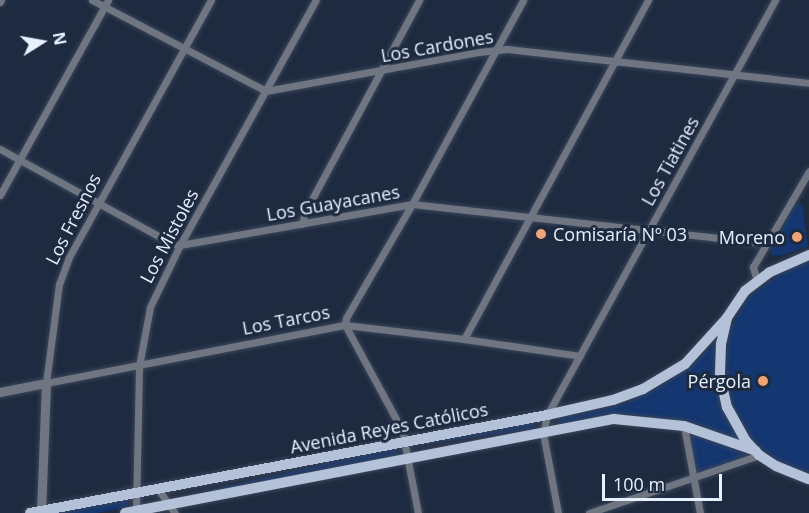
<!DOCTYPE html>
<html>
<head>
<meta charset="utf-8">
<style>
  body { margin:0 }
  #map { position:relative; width:809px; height:513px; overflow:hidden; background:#1e2a3f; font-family:"Open Sans",sans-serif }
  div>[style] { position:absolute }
  .green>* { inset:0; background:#143671; transform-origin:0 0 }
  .roads { filter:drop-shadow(0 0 2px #3a465a) drop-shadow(0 0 2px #3a465a) }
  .minor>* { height:7px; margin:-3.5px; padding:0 3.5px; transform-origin:3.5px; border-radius:3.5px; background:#6f7681 }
  .tertiary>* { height:9px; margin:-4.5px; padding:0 4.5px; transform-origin:4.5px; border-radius:4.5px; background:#6f7681 }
  .primary>* { height:10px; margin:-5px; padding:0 5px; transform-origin:5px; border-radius:5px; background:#b4c2d9 }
  .dots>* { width:16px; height:16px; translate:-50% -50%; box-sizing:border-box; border:3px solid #1e2a3f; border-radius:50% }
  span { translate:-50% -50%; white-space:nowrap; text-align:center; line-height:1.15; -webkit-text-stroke:6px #1e2a3f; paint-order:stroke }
  .street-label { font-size:18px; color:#e7f0fe }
  .poi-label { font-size:18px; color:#e7f0fe }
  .left { translate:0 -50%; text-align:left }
  .right { translate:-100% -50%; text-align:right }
  .north { position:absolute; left:12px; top:12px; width:60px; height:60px; -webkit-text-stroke:4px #1e2a3f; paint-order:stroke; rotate:79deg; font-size:16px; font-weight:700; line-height:24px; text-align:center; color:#e7f0fe }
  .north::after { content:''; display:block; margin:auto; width:21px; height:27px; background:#e7f0fe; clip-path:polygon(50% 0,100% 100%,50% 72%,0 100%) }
  .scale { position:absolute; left:602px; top:474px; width:120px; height:27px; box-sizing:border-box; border:3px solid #e7f0fe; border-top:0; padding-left:8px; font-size:18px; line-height:21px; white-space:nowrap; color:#e7f0fe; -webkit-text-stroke:4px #1e2a3f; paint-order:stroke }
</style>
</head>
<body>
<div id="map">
  <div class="green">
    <div style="clip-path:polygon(802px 204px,808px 246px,783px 255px,772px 256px,770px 248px,796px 205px)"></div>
    <div style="clip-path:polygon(809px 262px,809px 474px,783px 465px,750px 440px,728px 398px,724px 368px,731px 328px,748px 297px,783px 272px)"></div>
    <div style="clip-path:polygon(719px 338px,717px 373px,744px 443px,687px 423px,627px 414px,559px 425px,558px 418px,624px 404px,661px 386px,691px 366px)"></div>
    <div style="left:533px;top:422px;width:7px;height:112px;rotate:82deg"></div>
    <div style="clip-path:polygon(690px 432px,744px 453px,746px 457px,698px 474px,695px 472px)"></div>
    <div style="left:396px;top:447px;width:9px;height:229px;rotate:77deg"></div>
    <div style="clip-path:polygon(127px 498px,129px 507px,96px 513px,51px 513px)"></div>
  </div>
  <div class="roads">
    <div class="minor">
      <div style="left:92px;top:0;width:196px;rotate:27.6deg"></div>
      <div style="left:266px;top:91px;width:217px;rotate:-10.4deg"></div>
      <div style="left:479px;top:52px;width:28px;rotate:-6deg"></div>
      <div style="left:507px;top:49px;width:304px;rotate:6.4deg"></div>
      <div style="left:211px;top:0;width:294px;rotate:118.9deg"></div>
      <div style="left:69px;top:257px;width:29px;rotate:110deg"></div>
      <div style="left:59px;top:284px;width:100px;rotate:97.5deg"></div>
      <div style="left:46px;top:383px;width:305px;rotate:-11deg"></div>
      <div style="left:345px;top:325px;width:120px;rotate:6.7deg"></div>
      <div style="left:464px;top:339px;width:117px;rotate:8.3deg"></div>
      <div style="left:0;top:2px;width:2px;rotate:-63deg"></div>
      <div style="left:0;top:149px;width:195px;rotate:28.8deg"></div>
      <div style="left:171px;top:243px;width:9px;rotate:13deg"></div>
      <div style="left:180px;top:245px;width:236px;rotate:-10deg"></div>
      <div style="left:412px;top:204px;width:357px;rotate:6.3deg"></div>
      <div style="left:0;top:195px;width:223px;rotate:-61deg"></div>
      <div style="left:302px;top:224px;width:12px;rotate:-76deg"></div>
      <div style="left:305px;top:212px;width:241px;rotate:-61.7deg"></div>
      <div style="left:757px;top:281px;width:15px;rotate:-106deg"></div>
      <div style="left:753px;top:267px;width:111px;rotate:-59.7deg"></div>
      <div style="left:464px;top:339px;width:386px;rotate:-61.5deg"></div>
      <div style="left:684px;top:426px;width:88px;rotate:79.6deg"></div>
      <div style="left:158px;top:489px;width:29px;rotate:55deg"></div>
      <div style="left:136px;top:511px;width:145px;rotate:-88.8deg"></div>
      <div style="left:139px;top:366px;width:60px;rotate:-79.4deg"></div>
      <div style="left:150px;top:307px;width:69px;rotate:-64.2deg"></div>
      <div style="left:180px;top:245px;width:280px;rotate:-61deg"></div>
      <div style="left:418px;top:513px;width:85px;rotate:-100.9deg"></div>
      <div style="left:402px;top:430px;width:119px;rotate:-118.5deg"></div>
      <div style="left:345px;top:325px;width:7px;rotate:-82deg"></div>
      <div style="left:346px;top:318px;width:132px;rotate:-59.9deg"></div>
      <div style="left:412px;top:204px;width:232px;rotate:-61.4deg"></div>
      <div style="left:558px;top:513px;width:81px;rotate:-100.6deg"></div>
      <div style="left:543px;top:433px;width:18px;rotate:-77deg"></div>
      <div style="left:547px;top:415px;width:474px;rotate:-61.2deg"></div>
      <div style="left:589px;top:513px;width:180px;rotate:-18.8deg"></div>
    </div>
    <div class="tertiary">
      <div style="left:0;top:392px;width:47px;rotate:-11.1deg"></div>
      <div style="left:46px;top:383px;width:130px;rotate:92.2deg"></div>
    </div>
    <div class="primary">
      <div style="left:809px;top:255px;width:43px;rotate:156.4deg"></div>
      <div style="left:770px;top:272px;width:31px;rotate:143deg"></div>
      <div style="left:745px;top:291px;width:32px;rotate:124deg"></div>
      <div style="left:727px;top:318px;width:27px;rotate:103deg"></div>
      <div style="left:721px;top:344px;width:31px;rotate:92deg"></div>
      <div style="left:720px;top:375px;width:33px;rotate:78deg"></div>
      <div style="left:727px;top:407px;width:38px;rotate:61deg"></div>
      <div style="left:745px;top:440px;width:21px;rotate:47deg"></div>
      <div style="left:759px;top:455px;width:20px;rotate:33deg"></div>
      <div style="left:776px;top:466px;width:35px;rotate:22deg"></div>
      <div style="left:30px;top:513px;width:526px;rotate:-10.73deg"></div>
      <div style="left:547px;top:415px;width:68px;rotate:-12.8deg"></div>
      <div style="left:613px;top:400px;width:32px;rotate:-20deg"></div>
      <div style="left:643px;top:389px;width:49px;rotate:-30.8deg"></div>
      <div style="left:685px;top:364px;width:62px;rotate:-47.6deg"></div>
      <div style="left:125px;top:513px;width:498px;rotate:-10.9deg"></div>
      <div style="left:614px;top:419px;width:70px;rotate:5.7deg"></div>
      <div style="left:684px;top:426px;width:76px;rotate:19.1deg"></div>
    </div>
  </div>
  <div class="dots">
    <div style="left:541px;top:234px;background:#efa377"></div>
    <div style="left:797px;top:237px;background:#efa377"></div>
    <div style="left:763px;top:381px;background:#efa377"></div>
  </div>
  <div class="street-label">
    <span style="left:437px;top:46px;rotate:-10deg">Los Cardones</span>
    <span style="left:670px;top:161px;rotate:-61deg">Los Tiatines</span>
    <span style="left:333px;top:203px;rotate:-10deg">Los Guayacanes</span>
    <span style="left:73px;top:219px;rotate:-63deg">Los Fresnos</span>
    <span style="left:169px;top:236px;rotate:-62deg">Los Mistoles</span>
    <span style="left:286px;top:320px;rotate:-11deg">Los Tarcos</span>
    <span style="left:389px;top:428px;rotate:-11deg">Avenida Reyes Católicos</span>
  </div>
  <div class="poi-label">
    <span class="left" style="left:553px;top:234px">Comisaría Nº 03</span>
    <span class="right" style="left:785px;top:237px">Moreno</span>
    <span class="right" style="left:751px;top:381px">Pérgola</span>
  </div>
  <div class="north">N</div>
  <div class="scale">100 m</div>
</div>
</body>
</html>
